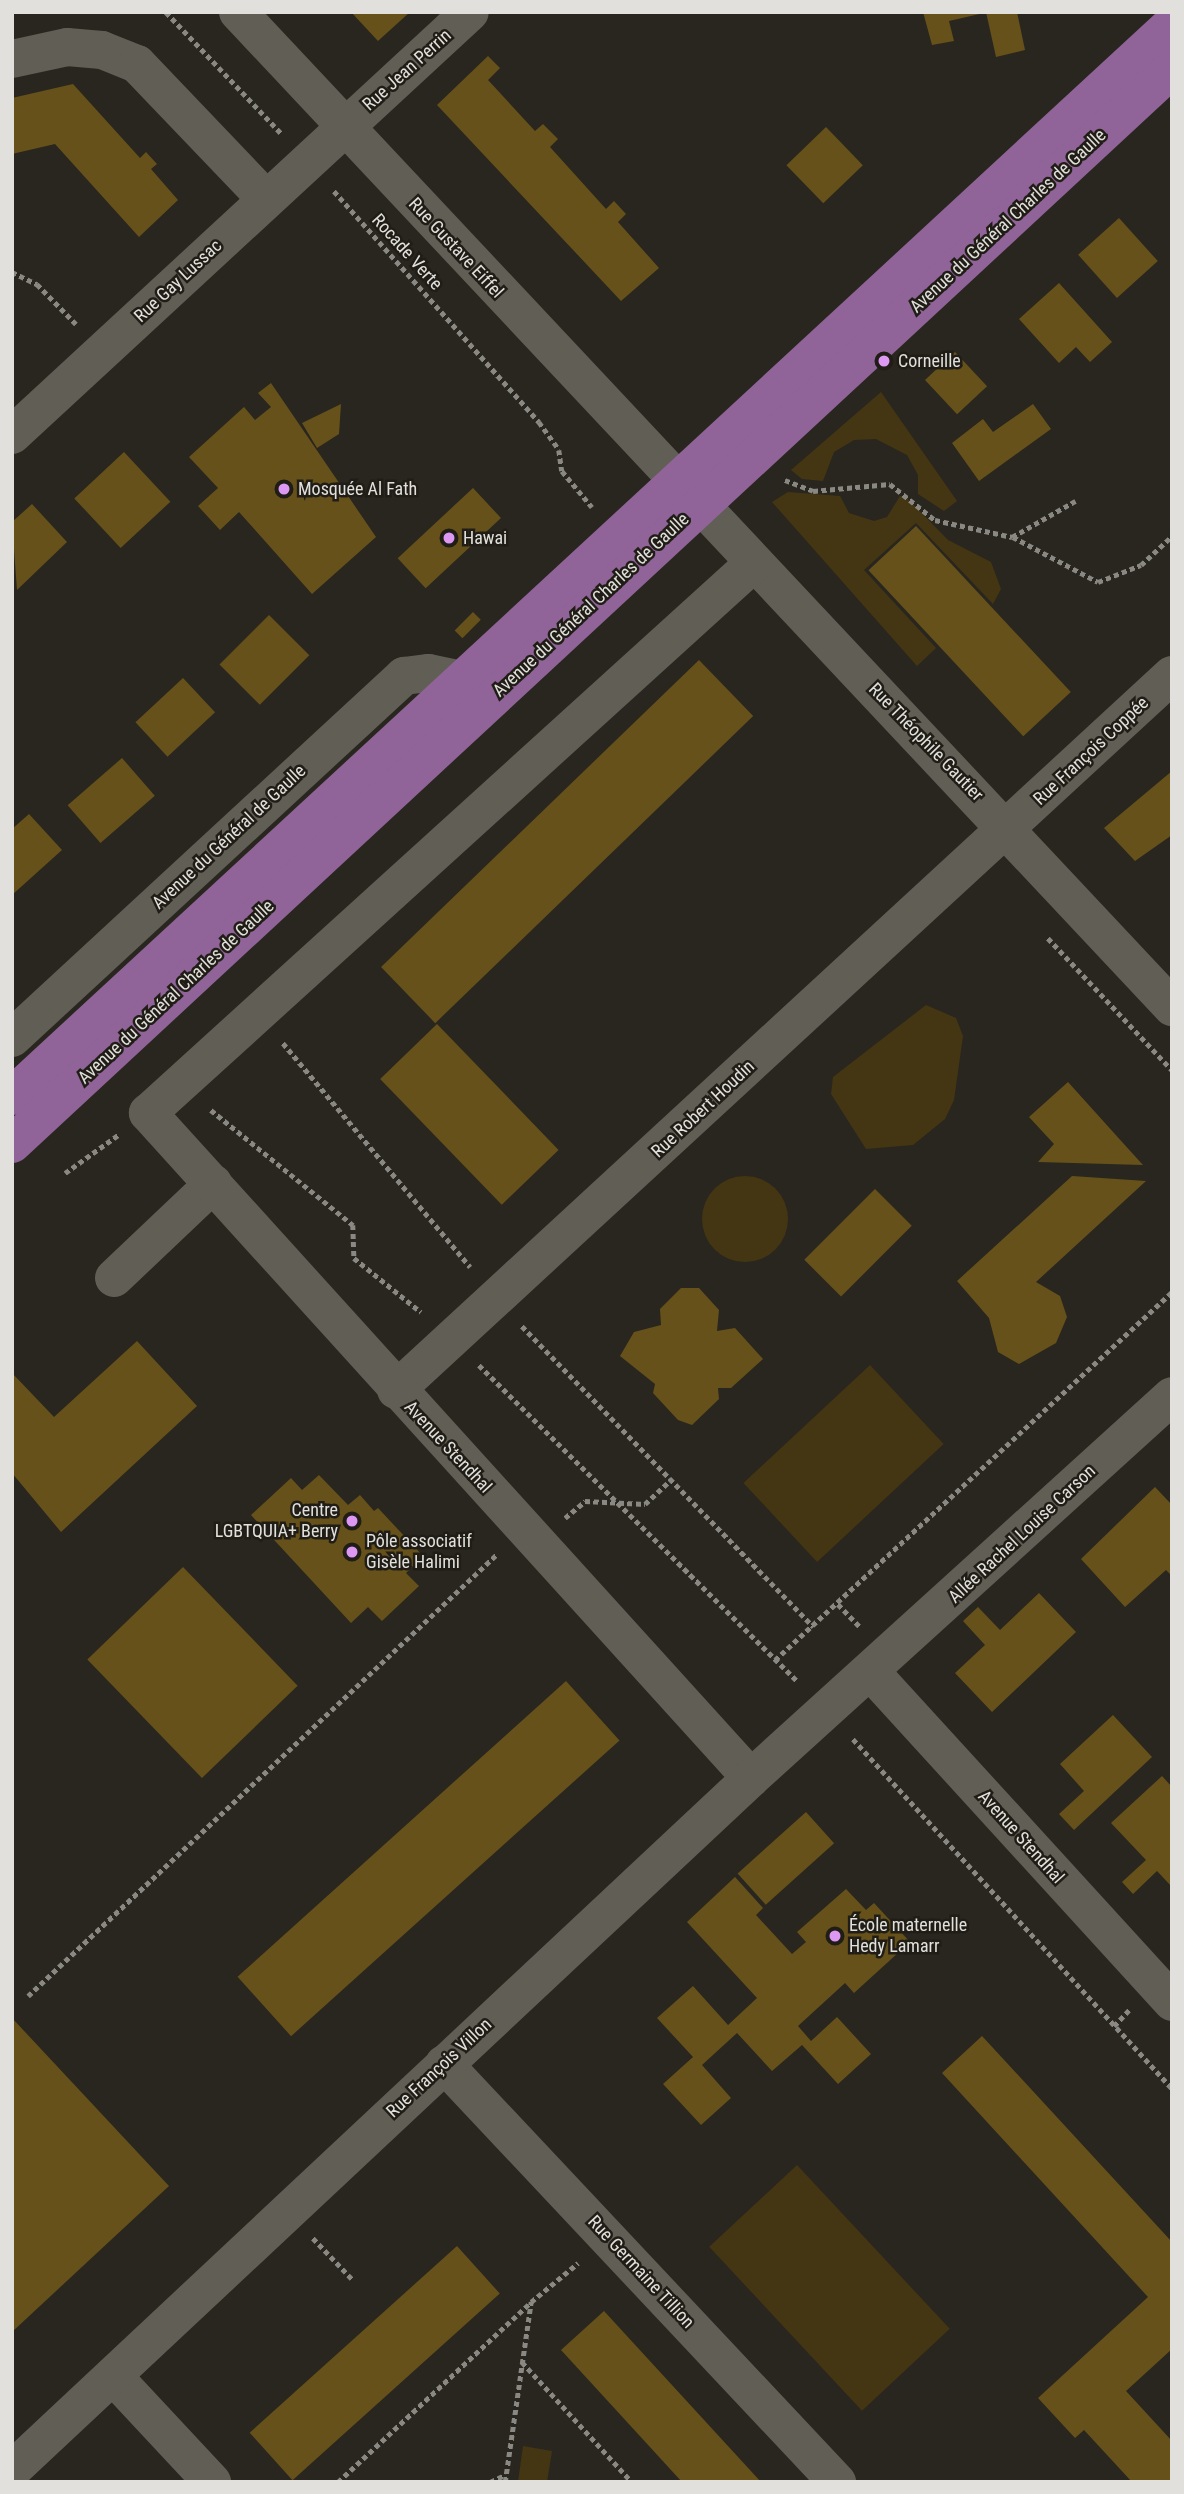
<!DOCTYPE html>
<html>
<head>
<meta charset="utf-8">
<style>
  body { margin:0 }
  #map { position:relative; width:1184px; height:2494px; overflow:hidden; background:#29261f; font-family:"Roboto Condensed",sans-serif }
  div>[style] { position:absolute }
  .green>* { inset:0; background:#443613; transform-origin:0 0 }
  .round { border-radius:50% }
  .building>* { inset:0; background:#66511a; transform-origin:0 0 }
  .path>* { height:4.5px; margin-top:-2.25px; transform-origin:0; background:repeating-linear-gradient(90deg,#8a8882 0 5px,transparent 0 8.5px) }
  .minor>* { height:38px; margin:-19px; padding:0 19px; transform-origin:19px; border-radius:19px; background:#615e56 }
  .major>* { height:38px; margin:-19px; padding:0 19px; transform-origin:19px; border-radius:19px; background:#906498 }
  .dots>* { width:19px; height:19px; translate:-50% -50%; box-sizing:border-box; border:4px solid #201d16; border-radius:50% }
  span { translate:-50% -50%; white-space:nowrap; text-align:center; line-height:1.15; -webkit-text-stroke:5px #201d16; paint-order:stroke }
  .street-label { font-size:18px; color:#e2e0dc }
  .poi-label { font-size:18px; color:#e2e0dc }
  .left { translate:0 -50%; text-align:left }
  .right { translate:-100% -50%; text-align:right }
  .frame { position:absolute; inset:0; border:14px solid #e2e0dc; pointer-events:none }
</style>
</head>
<body>
<div id="map">
  <div class="green">
    <div style="clip-path:polygon(881px 392px,957px 501px,944px 511px,918px 494px,918px 475px,907px 455px,876px 439px,854px 440px,834px 452px,823px 481px,802px 479px,791px 470px)"></div>
    <div style="clip-path:polygon(788px 492px,840px 496px,849px 513px,874px 521px,887px 517px,900px 496px,906px 497px,948px 540px,991px 562px,1001px 589px,993px 604px,916px 523px,864px 570px,936px 648px,917px 666px,772px 502px)"></div>
    <div style="clip-path:polygon(926px 1005px,956px 1018px,963px 1036px,954px 1100px,945px 1119px,913px 1145px,866px 1149px,831px 1094px,833px 1077px)"></div>
    <div class="round" style="left:702px;top:1176px;width:86px;height:86px"></div>
    <div style="left:870px;top:1365px;width:108px;height:173px;rotate:47deg"></div>
    <div style="left:797px;top:2165px;width:224px;height:120px;rotate:47deg"></div>
    <div style="clip-path:polygon(523px 2446px,552px 2451px,547px 2482px,518px 2482px)"></div>
  </div>
  <div class="building">
    <div style="clip-path:polygon(351px 12px,410px 12px,378px 41px)"></div>
    <div style="clip-path:polygon(923px 12px,984px 12px,984px 13px,949px 21px,954px 41px,932px 45px)"></div>
    <div style="clip-path:polygon(986px 12px,1017px 12px,1025px 50px,996px 57px)"></div>
    <div style="clip-path:polygon(488px 56px,500px 68px,488px 80px,535px 131px,543px 124px,558px 139px,550px 147px,606px 209px,614px 201px,626px 214px,618px 222px,659px 268px,621px 301px,437px 105px)"></div>
    <div style="clip-path:polygon(73px 84px,140px 158px,146px 152px,157px 164px,151px 169px,178px 200px,139px 237px,55px 144px,12px 154px,12px 98px)"></div>
    <div style="left:826px;top:127px;width:53px;height:55px;rotate:46deg"></div>
    <div style="left:1119px;top:218px;width:58px;height:55px;rotate:48deg"></div>
    <div style="clip-path:polygon(1059px 283px,1112px 342px,1090px 362px,1076px 347px,1059px 363px,1019px 319px)"></div>
    <div style="left:955px;top:352px;width:47px;height:41px;rotate:47deg"></div>
    <div style="clip-path:polygon(271px 383px,376px 537px,312px 594px,239px 512px,220px 530px,198px 506px,218px 488px,189px 457px,244px 407px,255px 420px,271px 407px,258px 393px)"></div>
    <div style="clip-path:polygon(341px 404px,339px 434px,317px 448px,302px 423px)"></div>
    <div style="clip-path:polygon(1033px 404px,1051px 429px,979px 481px,952px 443px,983px 419px,993px 432px)"></div>
    <div style="left:124px;top:452px;width:68px;height:68px;rotate:47deg"></div>
    <div style="left:473px;top:488px;width:41px;height:103px;rotate:47deg"></div>
    <div style="clip-path:polygon(32px 504px,67px 542px,17px 590px,12px 522px)"></div>
    <div style="left:916px;top:526px;width:227px;height:65px;rotate:47deg"></div>
    <div style="left:473px;top:612px;width:11px;height:26px;rotate:45deg"></div>
    <div style="left:269px;top:615px;width:57px;height:70px;rotate:45deg"></div>
    <div style="left:699px;top:660px;width:78px;height:442px;rotate:46deg"></div>
    <div style="left:183px;top:678px;width:47px;height:65px;rotate:47deg"></div>
    <div style="left:122px;top:758px;width:50px;height:72px;rotate:49deg"></div>
    <div style="clip-path:polygon(1172px 771px,1172px 835px,1135px 861px,1104px 828px)"></div>
    <div style="clip-path:polygon(29px 814px,62px 850px,12px 895px,12px 829px)"></div>
    <div style="left:437px;top:1024px;width:175px;height:79px;rotate:46deg"></div>
    <div style="clip-path:polygon(1068px 1082px,1123px 1143px,1143px 1165px,1038px 1162px,1054px 1144px,1029px 1117px)"></div>
    <div style="clip-path:polygon(1072px 1176px,1146px 1181px,1036px 1282px,1060px 1296px,1067px 1317px,1056px 1343px,1019px 1364px,998px 1352px,989px 1318px,957px 1281px)"></div>
    <div style="left:875px;top:1189px;width:52px;height:100px;rotate:45deg"></div>
    <div style="clip-path:polygon(681px 1288px,699px 1288px,719px 1310px,717px 1331px,735px 1328px,763px 1359px,731px 1388px,718px 1388px,719px 1399px,692px 1425px,678px 1420px,653px 1393px,655px 1384px,620px 1356px,634px 1332px,661px 1325px,660px 1309px)"></div>
    <div style="clip-path:polygon(137px 1341px,197px 1406px,61px 1532px,12px 1473px,12px 1373px,54px 1417px)"></div>
    <div style="clip-path:polygon(319px 1475px,348px 1505px,360px 1495px,374px 1511px,378px 1508px,423px 1556px,406px 1573px,419px 1586px,382px 1621px,368px 1607px,351px 1623px,251px 1515px,291px 1478px,302px 1490px)"></div>
    <div style="clip-path:polygon(1155px 1487px,1172px 1505px,1172px 1576px,1166px 1570px,1125px 1607px,1081px 1559px)"></div>
    <div style="left:183px;top:1567px;width:165px;height:133px;rotate:46deg"></div>
    <div style="clip-path:polygon(1039px 1593px,1076px 1632px,992px 1712px,955px 1673px,985px 1645px,963px 1621px,978px 1607px,1000px 1630px)"></div>
    <div style="left:566px;top:1681px;width:80px;height:442px;rotate:48deg"></div>
    <div style="clip-path:polygon(1113px 1715px,1152px 1757px,1074px 1830px,1059px 1814px,1084px 1791px,1060px 1764px)"></div>
    <div style="clip-path:polygon(1162px 1776px,1172px 1787px,1172px 1887px,1157px 1871px,1133px 1894px,1122px 1882px,1146px 1860px,1111px 1823px)"></div>
    <div style="left:806px;top:1812px;width:42px;height:92px;rotate:48deg"></div>
    <div style="clip-path:polygon(735px 1877px,763px 1908px,756px 1915px,792px 1954px,806px 1942px,797px 1932px,846px 1889px,866px 1910px,874px 1903px,910px 1942px,854px 1993px,845px 1983px,798px 2026px,811px 2041px,837px 2017px,871px 2054px,838px 2084px,802px 2045px,772px 2071px,737px 2033px,702px 2065px,731px 2098px,701px 2125px,663px 2084px,693px 2057px,657px 2018px,693px 1986px,728px 2025px,757px 1998px,687px 1922px)"></div>
    <div style="clip-path:polygon(12px 2018px,169px 2186px,12px 2332px)"></div>
    <div style="clip-path:polygon(982px 2036px,1172px 2242px,1172px 2349px,1126px 2391px,1172px 2441px,1172px 2482px,1132px 2482px,1084px 2430px,1075px 2438px,1038px 2398px,1148px 2297px,942px 2073px)"></div>
    <div style="left:457px;top:2246px;width:64px;height:279px;rotate:48deg"></div>
    <div style="clip-path:polygon(604px 2311px,761px 2482px,682px 2482px,561px 2350px)"></div>
  </div>
  <div class="path">
    <div style="left:166px;top:12px;width:167px;rotate:46.5deg"></div>
    <div style="left:334px;top:191px;width:309px;rotate:48.4deg"></div>
    <div style="left:539px;top:422px;width:34px;rotate:54deg"></div>
    <div style="left:559px;top:450px;width:21px;rotate:82deg"></div>
    <div style="left:562px;top:471px;width:47px;rotate:50.2deg"></div>
    <div style="left:12px;top:272px;width:28px;rotate:26deg"></div>
    <div style="left:37px;top:284px;width:56px;rotate:45.7deg"></div>
    <div style="left:785px;top:480px;width:30px;rotate:21deg"></div>
    <div style="left:813px;top:491px;width:77px;rotate:-5.2deg"></div>
    <div style="left:890px;top:484px;width:58px;rotate:38.7deg"></div>
    <div style="left:935px;top:520px;width:79px;rotate:12.4deg"></div>
    <div style="left:1012px;top:537px;width:73px;rotate:-29.7deg"></div>
    <div style="left:1013px;top:537px;width:96px;rotate:27.9deg"></div>
    <div style="left:1098px;top:582px;width:46px;rotate:-21.6deg"></div>
    <div style="left:1141px;top:565px;width:42px;rotate:-43.1deg"></div>
    <div style="left:1048px;top:938px;width:181px;rotate:46.8deg"></div>
    <div style="left:283px;top:1043px;width:292px;rotate:50.1deg"></div>
    <div style="left:211px;top:1110px;width:183px;rotate:39deg"></div>
    <div style="left:353px;top:1225px;width:33px;rotate:88deg"></div>
    <div style="left:354px;top:1258px;width:86px;rotate:38.9deg"></div>
    <div style="left:65px;top:1173px;width:65px;rotate:-35.6deg"></div>
    <div style="left:522px;top:1326px;width:419px;rotate:45.9deg"></div>
    <div style="left:479px;top:1365px;width:450px;rotate:44.8deg"></div>
    <div style="left:565px;top:1518px;width:26px;rotate:-40deg"></div>
    <div style="left:585px;top:1501px;width:60px;rotate:2.9deg"></div>
    <div style="left:645px;top:1504px;width:37px;rotate:-43deg"></div>
    <div style="left:838px;top:1604px;width:33px;rotate:46deg"></div>
    <div style="left:775px;top:1660px;width:541px;rotate:-42.83deg"></div>
    <div style="left:853px;top:1739px;width:473px;rotate:47.6deg"></div>
    <div style="left:28px;top:1996px;width:643px;rotate:-43.3deg"></div>
    <div style="left:1114px;top:2026px;width:22px;rotate:-47deg"></div>
    <div style="left:313px;top:2238px;width:59px;rotate:46.4deg"></div>
    <div style="left:522px;top:2362px;width:163px;rotate:47.5deg"></div>
    <div style="left:338px;top:2482px;width:262px;rotate:-43deg"></div>
    <div style="left:490px;top:2482px;width:17px;rotate:-25deg"></div>
    <div style="left:505px;top:2482px;width:182px;rotate:-81.8deg"></div>
    <div style="left:531px;top:2302px;width:61px;rotate:-39.7deg"></div>
  </div>
  <div class="minor">
    <div style="left:238px;top:12px;width:1365px;rotate:46.81deg"></div>
    <div style="left:12px;top:59px;width:56px;rotate:-12.3deg"></div>
    <div style="left:67px;top:47px;width:35px;rotate:5deg"></div>
    <div style="left:102px;top:50px;width:38px;rotate:22deg"></div>
    <div style="left:137px;top:64px;width:187px;rotate:46.3deg"></div>
    <div style="left:12px;top:435px;width:623px;rotate:-42.72deg"></div>
    <div style="left:12px;top:1038px;width:534px;rotate:-42.72deg"></div>
    <div style="left:404px;top:676px;width:25px;rotate:-7deg"></div>
    <div style="left:429px;top:673px;width:33px;rotate:12deg"></div>
    <div style="left:114px;top:1278px;width:137px;rotate:-43.5deg"></div>
    <div style="left:396px;top:1390px;width:1055px;rotate:-42.66deg"></div>
    <div style="left:871px;top:1672px;width:447px;rotate:47.6deg"></div>
    <div style="left:751px;top:1778px;width:898px;rotate:-132.2deg"></div>
    <div style="left:148px;top:1113px;width:818px;rotate:-42.23deg"></div>
    <div style="left:444px;top:2064px;width:574px;rotate:46.77deg"></div>
    <div style="left:114px;top:2377px;width:144px;rotate:47deg"></div>
    <div style="left:12px;top:2470px;width:1012px;rotate:-43.12deg"></div>
    <div style="left:751px;top:1778px;width:568px;rotate:-42.22deg"></div>
  </div>
  <div class="major">
    <div style="left:12px;top:1096px;width:1579px;rotate:-42.74deg"></div>
    <div style="left:12px;top:1144px;width:1582px;rotate:-42.82deg"></div>
  </div>
  <div class="dots">
    <div style="left:884px;top:361px;background:#dd98f3"></div>
    <div style="left:284px;top:489px;background:#dd98f3"></div>
    <div style="left:449px;top:538px;background:#dd98f3"></div>
    <div style="left:352px;top:1521px;background:#dd98f3"></div>
    <div style="left:352px;top:1552px;background:#dd98f3"></div>
    <div style="left:835px;top:1936px;background:#dd98f3"></div>
  </div>
  <div class="street-label">
    <span style="left:407px;top:70px;rotate:-42deg">Rue Jean Perrin</span>
    <span style="left:1008px;top:221px;rotate:-43deg">Avenue du Général Charles de Gaulle</span>
    <span style="left:456px;top:248px;rotate:47deg">Rue Gustave Eiffel</span>
    <span style="left:407px;top:252px;rotate:48deg">Rocade Verte</span>
    <span style="left:178px;top:281px;rotate:-43deg">Rue Gay Lussac</span>
    <span style="left:591px;top:605px;rotate:-43deg">Avenue du Général Charles de Gaulle</span>
    <span style="left:926px;top:742px;rotate:46deg">Rue Théophile Gautier</span>
    <span style="left:1091px;top:751px;rotate:-43deg">Rue François Coppée</span>
    <span style="left:229px;top:837px;rotate:-43deg">Avenue du Général de Gaulle</span>
    <span style="left:176px;top:992px;rotate:-43deg">Avenue du Général Charles de Gaulle</span>
    <span style="left:703px;top:1109px;rotate:-43deg">Rue Robert Houdin</span>
    <span style="left:448px;top:1447px;rotate:47deg">Avenue Stendhal</span>
    <span style="left:1022px;top:1534px;rotate:-43deg">Allée Rachel Louise Carson</span>
    <span style="left:1021px;top:1837px;rotate:48deg">Avenue Stendhal</span>
    <span style="left:439px;top:2068px;rotate:-43deg">Rue François Villon</span>
    <span style="left:641px;top:2272px;rotate:47deg">Rue Germaine Tillion</span>
  </div>
  <div class="poi-label">
    <span class="left" style="left:898px;top:361px">Corneille</span>
    <span class="left" style="left:298px;top:489px">Mosquée Al Fath</span>
    <span class="left" style="left:463px;top:538px">Hawai</span>
    <span class="right" style="left:338px;top:1521px">Centre<br>LGBTQUIA+ Berry</span>
    <span class="left" style="left:366px;top:1552px">Pôle associatif<br>Gisèle Halimi</span>
    <span class="left" style="left:849px;top:1936px">École maternelle<br>Hedy Lamarr</span>
  </div>
  <div class="frame"></div>
</div>
</body>
</html>
